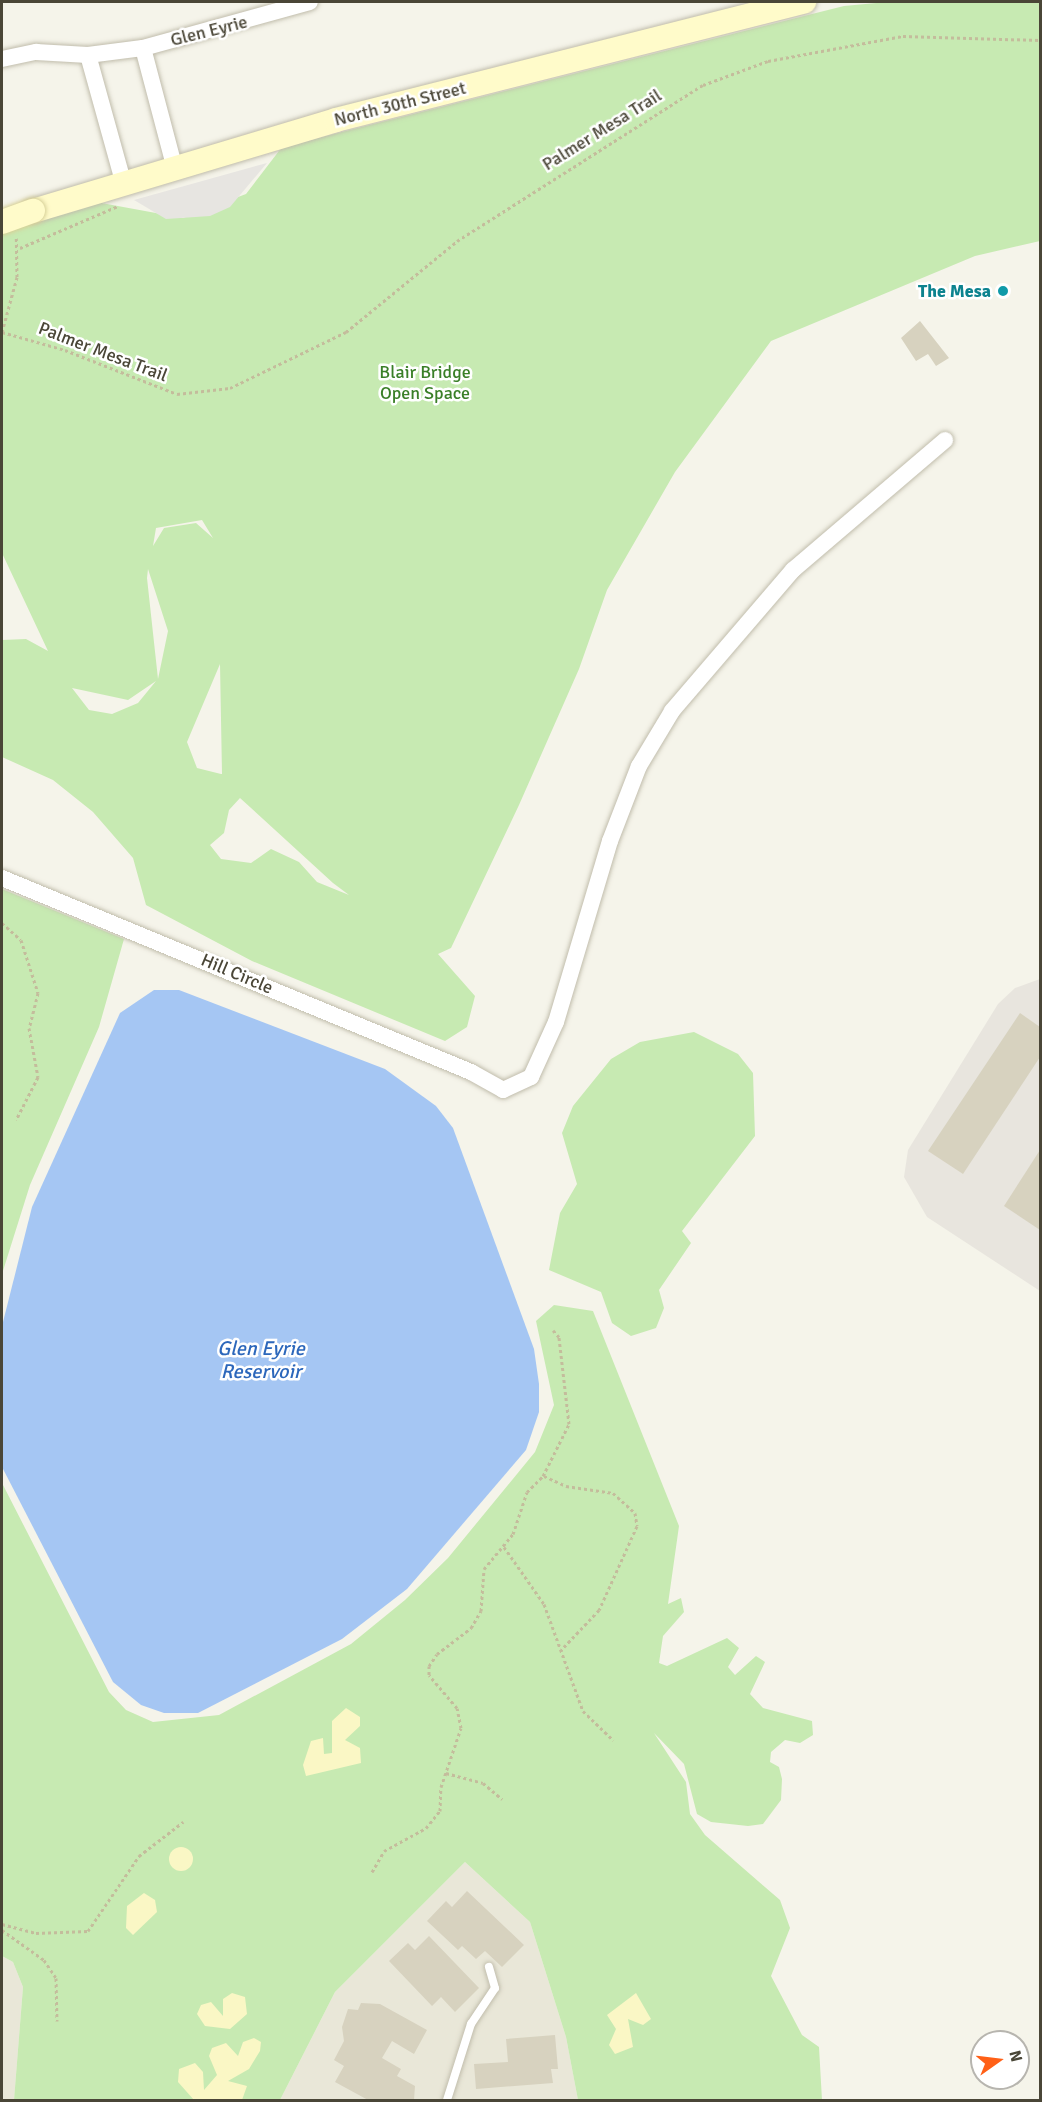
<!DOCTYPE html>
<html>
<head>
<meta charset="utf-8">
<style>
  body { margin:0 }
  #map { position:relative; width:1042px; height:2102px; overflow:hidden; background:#f5f4ea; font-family:Signika,sans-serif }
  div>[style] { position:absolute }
  .residential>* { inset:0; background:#e9e7d8 }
  .industrial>* { inset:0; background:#e8e5de }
  .green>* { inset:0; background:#c7eab2 }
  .sand>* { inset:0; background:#faf7c5 }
  .round { border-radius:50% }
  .parking>* { inset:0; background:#e7e5e1 }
  .water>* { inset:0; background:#a5c6f3 }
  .building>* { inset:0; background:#d7d2bf }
  .path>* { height:3px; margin-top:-1.5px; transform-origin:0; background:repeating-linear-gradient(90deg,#c4bc9c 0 3px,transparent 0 6px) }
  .roads { filter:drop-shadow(0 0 2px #c1bdac) drop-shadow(0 0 2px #c1bdac) }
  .service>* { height:8px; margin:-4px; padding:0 4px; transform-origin:4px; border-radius:4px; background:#fff }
  .minor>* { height:16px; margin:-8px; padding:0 8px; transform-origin:8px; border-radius:8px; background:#fff }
  .secondary>* { height:24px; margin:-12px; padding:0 12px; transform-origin:12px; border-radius:12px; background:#fffbca }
  .bridges { filter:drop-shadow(0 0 2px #d7d098) drop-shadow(0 0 2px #d7d098) }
  .secondary-bridge>* { height:24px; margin:-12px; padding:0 12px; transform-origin:12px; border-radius:12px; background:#fffbca }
  .dots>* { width:16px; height:16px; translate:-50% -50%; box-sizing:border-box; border:3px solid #fff; border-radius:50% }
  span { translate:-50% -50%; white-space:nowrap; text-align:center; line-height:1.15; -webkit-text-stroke:5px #fff; paint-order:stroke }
  .street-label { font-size:18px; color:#4a4637 }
  .culture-label { font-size:18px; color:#0d838f; font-weight:700 }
  .right { translate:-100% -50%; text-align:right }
  .park-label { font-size:18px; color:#3a7f28 }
  .water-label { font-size:20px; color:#2c67bb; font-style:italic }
  .frame { position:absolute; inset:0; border:3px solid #4a4637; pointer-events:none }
  .north { position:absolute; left:970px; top:2030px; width:60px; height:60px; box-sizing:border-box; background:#fff; border:2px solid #b7b5af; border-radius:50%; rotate:76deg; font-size:16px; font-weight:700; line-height:24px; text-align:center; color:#4a4637 }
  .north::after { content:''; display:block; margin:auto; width:21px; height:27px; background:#ff6017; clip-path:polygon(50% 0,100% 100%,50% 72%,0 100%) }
</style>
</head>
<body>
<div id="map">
  <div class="residential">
    <div style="clip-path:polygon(465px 1862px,530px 1922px,566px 2037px,578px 2100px,280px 2100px,335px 1992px)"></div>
    <div style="clip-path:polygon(2px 1956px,13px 1962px,23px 1987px,14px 2100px,2px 2100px)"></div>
  </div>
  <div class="industrial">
    <div style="clip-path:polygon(1040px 979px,1040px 1291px,927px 1217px,904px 1177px,908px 1150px,998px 1004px,1015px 988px)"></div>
  </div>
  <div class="green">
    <div style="clip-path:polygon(evenodd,887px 2px,1040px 2px,1040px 241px,975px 256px,771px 341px,675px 472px,607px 590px,579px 669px,519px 805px,451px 948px,438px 954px,475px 996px,467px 1027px,445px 1041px,252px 961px,146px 905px,133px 858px,93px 812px,53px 780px,2px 757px,2px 640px,26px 639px,48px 651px,2px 553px,2px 231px,96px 202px,183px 218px,246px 194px,282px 147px,844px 6px,887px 2px,202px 520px,213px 538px,196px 523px,164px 528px,153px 546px,156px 528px,202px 520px,887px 2px,148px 569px,168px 631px,158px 679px,147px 578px,148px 569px,887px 2px,220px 664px,222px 774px,221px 774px,197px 768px,187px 742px,220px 664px,887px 2px,156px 681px,138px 703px,112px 714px,89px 710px,72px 688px,128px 700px,156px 681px,887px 2px,240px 798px,333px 883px,349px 895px,317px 882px,299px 862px,271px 849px,251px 863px,221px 859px,210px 845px,224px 833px,229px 810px,240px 798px)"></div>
    <div style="clip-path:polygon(2px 889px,124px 939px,99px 1027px,30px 1185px,2px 1274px)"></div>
    <div style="clip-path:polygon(694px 1032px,738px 1054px,753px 1073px,755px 1136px,682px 1231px,691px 1243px,659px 1290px,664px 1308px,656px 1328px,631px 1336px,612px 1323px,601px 1292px,549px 1270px,560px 1213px,577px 1184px,562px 1133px,573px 1106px,611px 1059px,640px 1042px)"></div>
    <div style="clip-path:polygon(554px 1305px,593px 1311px,679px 1526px,668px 1604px,681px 1598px,684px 1612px,663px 1636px,659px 1663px,667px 1666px,727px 1638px,739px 1648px,728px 1667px,735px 1675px,756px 1656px,765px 1662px,750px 1694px,763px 1708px,812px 1721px,813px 1735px,800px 1743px,785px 1740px,771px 1752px,770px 1762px,779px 1767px,782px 1779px,781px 1800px,763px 1824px,748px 1826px,711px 1822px,697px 1814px,684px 1764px,654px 1733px,686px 1782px,690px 1814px,705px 1835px,780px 1900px,790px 1928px,771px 1976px,802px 2035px,819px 2047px,822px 2100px,578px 2100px,566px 2037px,530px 1922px,465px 1862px,335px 1992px,280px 2100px,14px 2100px,23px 1987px,13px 1962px,2px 1956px,2px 1483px,109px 1692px,126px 1710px,153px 1722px,219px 1715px,351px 1644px,405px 1600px,448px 1558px,535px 1452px,554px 1405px,536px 1321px)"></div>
  </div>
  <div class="sand">
    <div style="clip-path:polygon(346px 1708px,360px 1717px,360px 1726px,345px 1740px,360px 1748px,361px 1763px,306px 1776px,303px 1765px,311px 1741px,323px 1738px,324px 1754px,332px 1753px,332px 1721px)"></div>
    <div class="round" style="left:169px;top:1847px;width:24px;height:24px"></div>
    <div style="clip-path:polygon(144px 1893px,155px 1900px,157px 1912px,133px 1935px,126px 1928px,127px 1906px)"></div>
    <div style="clip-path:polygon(232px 1993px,245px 1997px,247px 2014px,230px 2029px,205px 2026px,197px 2014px,201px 2005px,211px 2002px,223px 2016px,223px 1999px)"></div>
    <div style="clip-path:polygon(636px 1993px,651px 2019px,643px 2025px,628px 2019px,633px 2047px,615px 2054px,609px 2045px,616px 2029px,607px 2015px)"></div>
    <div style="clip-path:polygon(254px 2038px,261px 2042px,260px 2051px,249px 2069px,228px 2081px,247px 2086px,242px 2100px,194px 2100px,178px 2082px,179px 2069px,195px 2063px,203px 2072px,204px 2090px,217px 2075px,209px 2056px,212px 2048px,226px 2043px,238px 2056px,243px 2042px)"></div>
  </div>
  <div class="parking">
    <div style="clip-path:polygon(267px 163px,230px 207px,210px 216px,166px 219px,134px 200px)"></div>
  </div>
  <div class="water">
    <div style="clip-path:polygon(154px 990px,179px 990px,385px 1069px,436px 1106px,453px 1128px,534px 1349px,539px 1384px,539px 1412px,526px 1450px,407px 1589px,342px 1639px,198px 1713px,164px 1713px,141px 1705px,113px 1682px,2px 1467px,2px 1326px,32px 1207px,120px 1013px)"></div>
  </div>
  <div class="building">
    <div style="clip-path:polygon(920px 321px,949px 358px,936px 366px,928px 354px,916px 361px,901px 338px)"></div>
    <div style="clip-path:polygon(1020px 1013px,1040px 1027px,1040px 1057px,963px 1174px,928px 1151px)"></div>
    <div style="clip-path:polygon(1040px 1150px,1040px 1230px,1004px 1206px)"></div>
    <div style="clip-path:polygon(467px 1891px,524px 1945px,502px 1967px,485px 1951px,476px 1959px,462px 1946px,458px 1950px,427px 1921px,446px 1901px,452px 1907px)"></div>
    <div style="clip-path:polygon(429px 1936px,479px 1988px,455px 2012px,441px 1997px,432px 2006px,389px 1961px,408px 1943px,415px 1950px)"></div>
    <div style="clip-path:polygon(361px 2003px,380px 2004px,427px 2030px,414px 2054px,392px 2041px,382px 2058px,401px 2069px,397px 2076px,415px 2086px,414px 2100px,368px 2100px,335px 2082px,344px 2066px,334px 2060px,344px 2041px,342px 2027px,348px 2009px,358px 2010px)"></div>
    <div style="clip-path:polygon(555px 2035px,558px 2069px,551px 2069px,553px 2083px,476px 2089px,474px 2064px,508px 2062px,506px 2039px)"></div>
  </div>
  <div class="path">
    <div style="left:20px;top:248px;width:107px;rotate:-23.2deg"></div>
    <div style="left:2px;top:332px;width:66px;rotate:15.9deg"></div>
    <div style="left:65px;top:350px;width:120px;rotate:21.4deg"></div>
    <div style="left:177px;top:394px;width:53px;rotate:-6.5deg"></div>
    <div style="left:230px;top:388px;width:129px;rotate:-25.8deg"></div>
    <div style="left:346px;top:332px;width:144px;rotate:-39.3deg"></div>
    <div style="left:457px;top:241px;width:291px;rotate:-32.4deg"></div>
    <div style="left:703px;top:85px;width:69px;rotate:-20.3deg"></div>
    <div style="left:768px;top:61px;width:137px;rotate:-10.5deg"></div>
    <div style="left:903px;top:36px;width:137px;rotate:1.7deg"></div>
    <div style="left:2px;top:332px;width:57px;rotate:-74.7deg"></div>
    <div style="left:17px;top:277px;width:39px;rotate:-91deg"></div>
    <div style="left:2px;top:923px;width:25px;rotate:42deg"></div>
    <div style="left:21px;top:940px;width:56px;rotate:72.2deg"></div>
    <div style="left:38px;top:993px;width:36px;rotate:104deg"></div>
    <div style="left:29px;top:1028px;width:50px;rotate:79.6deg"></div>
    <div style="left:38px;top:1077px;width:48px;rotate:117.1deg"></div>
    <div style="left:544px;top:1476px;width:24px;rotate:24deg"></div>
    <div style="left:566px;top:1486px;width:48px;rotate:8.5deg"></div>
    <div style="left:613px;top:1493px;width:30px;rotate:42deg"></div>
    <div style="left:635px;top:1513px;width:13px;rotate:81deg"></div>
    <div style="left:637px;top:1526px;width:92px;rotate:114.3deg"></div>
    <div style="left:599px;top:1610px;width:55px;rotate:133.5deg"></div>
    <div style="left:504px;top:1547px;width:70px;rotate:54.9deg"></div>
    <div style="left:544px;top:1604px;width:114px;rotate:70deg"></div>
    <div style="left:583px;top:1711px;width:42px;rotate:44deg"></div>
    <div style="left:446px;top:1773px;width:38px;rotate:15deg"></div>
    <div style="left:483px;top:1783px;width:25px;rotate:40deg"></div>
    <div style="left:372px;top:1872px;width:24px;rotate:-60deg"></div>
    <div style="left:384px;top:1851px;width:48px;rotate:-28.7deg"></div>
    <div style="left:426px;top:1828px;width:22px;rotate:-51deg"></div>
    <div style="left:440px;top:1811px;width:24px;rotate:-88deg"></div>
    <div style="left:441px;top:1787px;width:62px;rotate:-71.3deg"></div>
    <div style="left:461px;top:1728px;width:20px;rotate:-101deg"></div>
    <div style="left:457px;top:1708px;width:43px;rotate:-130.3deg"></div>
    <div style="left:429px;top:1675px;width:9px;rotate:-90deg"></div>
    <div style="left:429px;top:1666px;width:14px;rotate:-56deg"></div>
    <div style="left:437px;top:1654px;width:43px;rotate:-37.4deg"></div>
    <div style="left:471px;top:1628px;width:20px;rotate:-60deg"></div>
    <div style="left:481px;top:1611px;width:42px;rotate:-85.9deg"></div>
    <div style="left:484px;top:1569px;width:45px;rotate:-50.4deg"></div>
    <div style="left:513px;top:1534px;width:44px;rotate:-71.6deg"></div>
    <div style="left:527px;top:1492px;width:23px;rotate:-45deg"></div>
    <div style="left:543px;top:1476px;width:58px;rotate:-63.4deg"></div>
    <div style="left:569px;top:1424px;width:88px;rotate:-96.6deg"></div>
    <div style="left:559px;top:1337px;width:9px;rotate:-131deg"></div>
    <div style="left:2px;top:1924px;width:35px;rotate:15deg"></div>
    <div style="left:36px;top:1933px;width:52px;rotate:-2.2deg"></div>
    <div style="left:88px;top:1931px;width:91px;rotate:-55.8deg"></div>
    <div style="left:139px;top:1856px;width:56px;rotate:-37.7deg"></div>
    <div style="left:2px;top:1930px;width:52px;rotate:35.5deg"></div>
    <div style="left:44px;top:1960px;width:22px;rotate:56deg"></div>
    <div style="left:56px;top:1978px;width:43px;rotate:88.7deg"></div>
  </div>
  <div class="roads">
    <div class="service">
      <div style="left:447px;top:2100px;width:80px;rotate:-72.5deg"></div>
      <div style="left:471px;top:2024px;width:43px;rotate:-56.3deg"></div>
      <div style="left:495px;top:1988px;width:22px;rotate:-106deg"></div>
    </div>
    <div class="minor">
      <div style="left:143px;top:48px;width:121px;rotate:75.2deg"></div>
      <div style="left:88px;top:55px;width:131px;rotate:74.5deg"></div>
      <div style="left:2px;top:59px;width:35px;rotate:-12deg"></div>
      <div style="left:36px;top:52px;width:52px;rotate:3.3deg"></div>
      <div style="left:88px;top:55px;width:55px;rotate:-7.3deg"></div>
      <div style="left:143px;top:48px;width:173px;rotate:-15.4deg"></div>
      <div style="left:2px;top:878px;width:508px;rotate:22.47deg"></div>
      <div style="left:471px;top:1072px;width:37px;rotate:29deg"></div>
      <div style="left:503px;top:1090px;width:31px;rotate:-25deg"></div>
      <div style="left:531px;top:1077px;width:60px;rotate:-65.6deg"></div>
      <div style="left:556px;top:1022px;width:189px;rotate:-73.4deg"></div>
      <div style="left:610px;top:841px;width:80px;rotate:-68.9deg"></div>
      <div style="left:639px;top:766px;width:64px;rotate:-59deg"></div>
      <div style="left:672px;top:711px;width:186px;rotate:-49.4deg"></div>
      <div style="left:793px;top:570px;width:200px;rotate:-40.5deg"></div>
    </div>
    <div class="secondary">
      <div style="left:33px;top:211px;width:316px;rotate:-16.7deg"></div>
      <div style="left:336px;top:120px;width:483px;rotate:-14.2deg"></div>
    </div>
  </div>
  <div class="bridges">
    <div class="secondary-bridge">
      <div style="left:2px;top:222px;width:33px;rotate:-20deg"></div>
    </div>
  </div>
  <div class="dots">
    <div style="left:1003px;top:291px;background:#0f9aa8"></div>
  </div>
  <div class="street-label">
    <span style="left:209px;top:31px;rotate:-14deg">Glen Eyrie</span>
    <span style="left:400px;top:104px;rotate:-14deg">North 30th Street</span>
    <span style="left:602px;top:130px;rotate:-32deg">Palmer Mesa Trail</span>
    <span style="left:103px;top:352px;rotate:21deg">Palmer Mesa Trail</span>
    <span style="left:237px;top:974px;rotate:23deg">Hill Circle</span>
  </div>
  <div class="culture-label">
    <span class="right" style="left:991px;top:291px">The Mesa</span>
  </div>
  <div class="park-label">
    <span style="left:425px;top:383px">Blair Bridge<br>Open Space</span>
  </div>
  <div class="water-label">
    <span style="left:261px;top:1360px">Glen Eyrie<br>Reservoir</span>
  </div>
  <div class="frame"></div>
  <div class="north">N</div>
</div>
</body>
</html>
